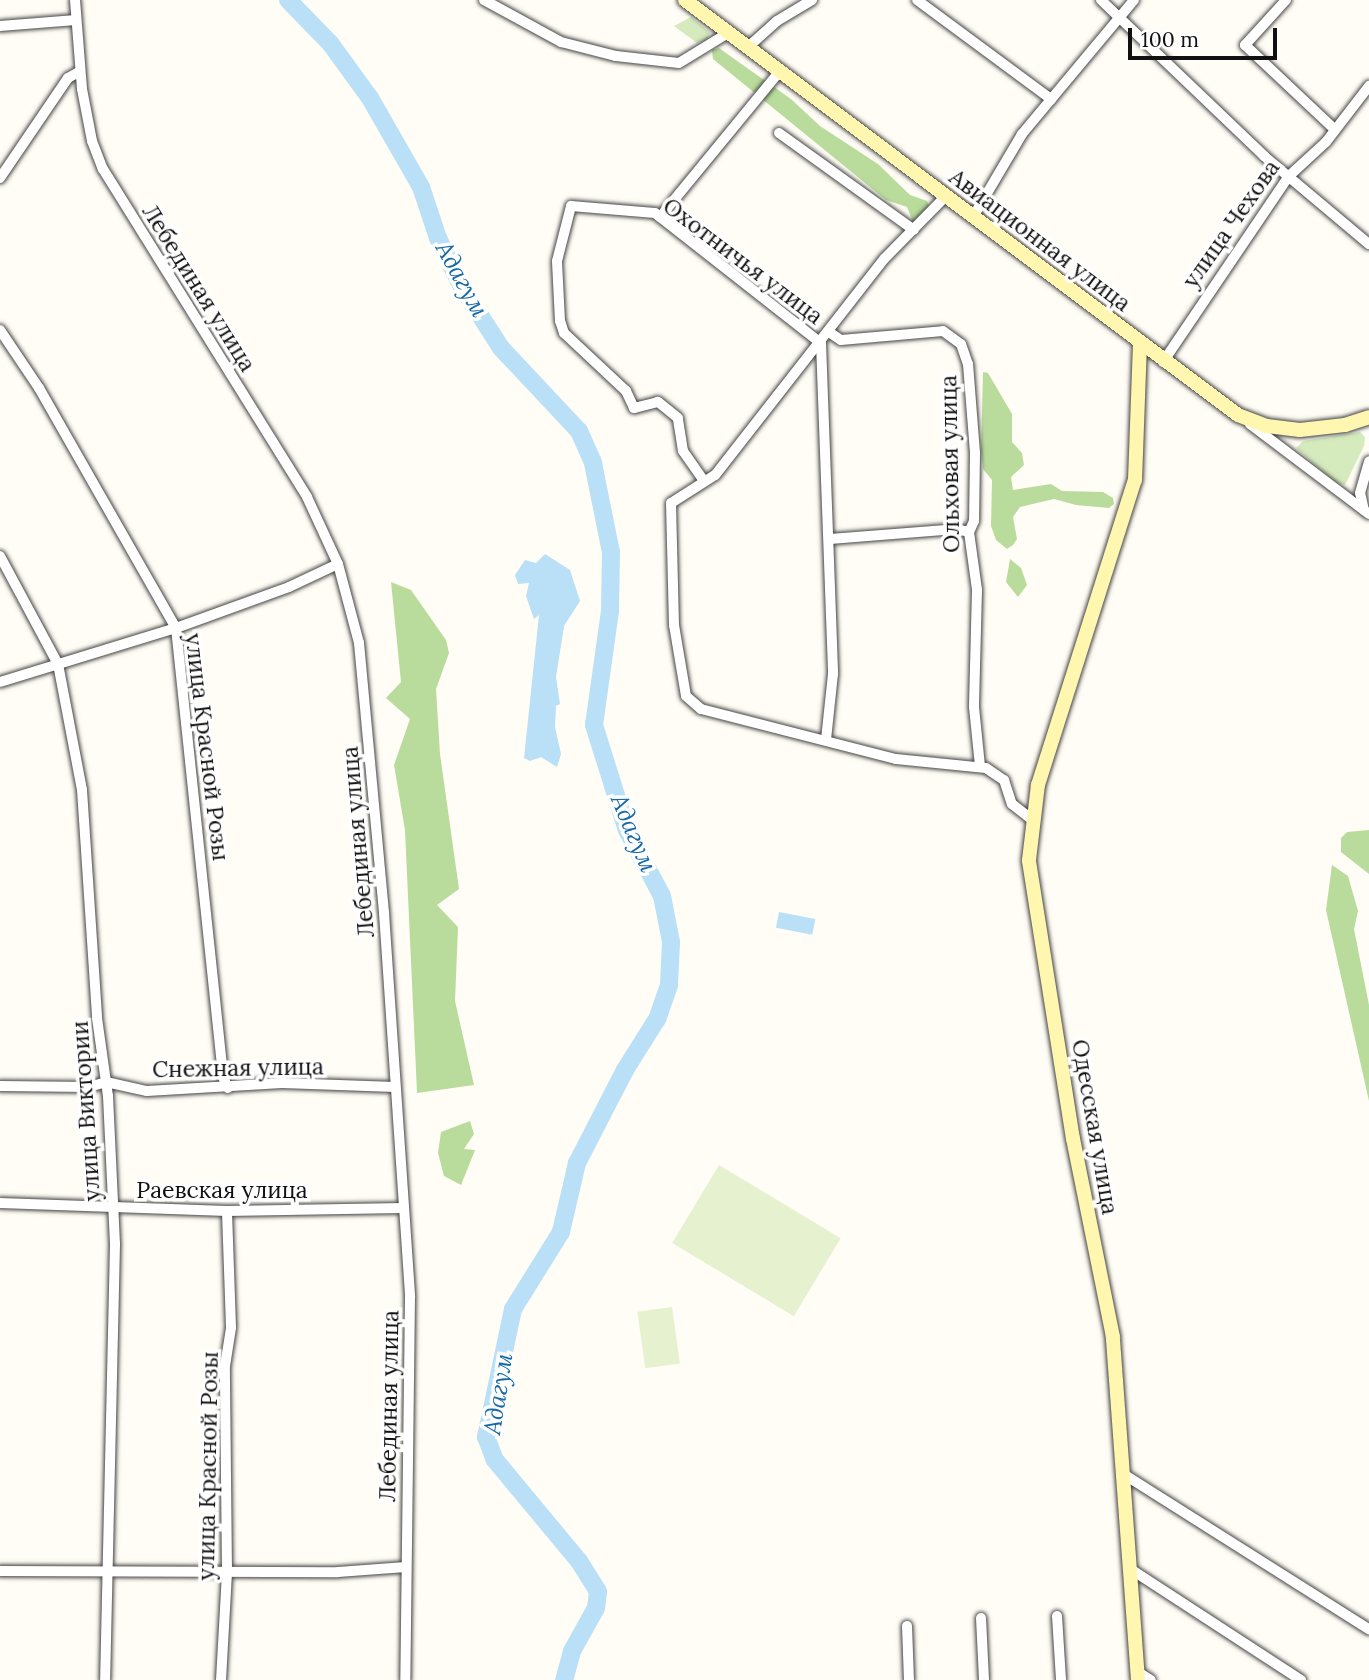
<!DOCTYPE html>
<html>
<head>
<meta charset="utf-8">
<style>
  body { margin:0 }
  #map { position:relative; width:1369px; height:1680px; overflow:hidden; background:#fffdf5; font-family:Lora,serif }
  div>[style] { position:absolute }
  .green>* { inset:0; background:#d5ebbd }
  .forest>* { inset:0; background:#b9dc9c }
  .pitch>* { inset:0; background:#e6f2cf; transform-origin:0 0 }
  .water>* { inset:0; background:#b9e0f7; transform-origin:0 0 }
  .river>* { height:18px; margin:-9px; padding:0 9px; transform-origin:9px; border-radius:9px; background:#b9e0f7 }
  .roads { filter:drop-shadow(0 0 2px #444) drop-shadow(0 0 2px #444) }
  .street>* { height:10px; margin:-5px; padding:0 5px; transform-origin:5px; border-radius:5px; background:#fff }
  .secondary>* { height:14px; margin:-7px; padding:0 7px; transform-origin:7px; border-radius:7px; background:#fff6b0 }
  span { translate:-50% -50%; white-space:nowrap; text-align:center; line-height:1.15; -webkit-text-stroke:7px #fff; paint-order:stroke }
  .street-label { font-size:23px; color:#111 }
  .water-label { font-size:24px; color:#1768a6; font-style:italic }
  .scale { position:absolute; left:1128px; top:28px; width:149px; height:32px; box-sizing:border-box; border:4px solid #111; border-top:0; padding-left:9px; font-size:21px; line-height:24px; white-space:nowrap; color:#111; -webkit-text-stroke:5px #fff; paint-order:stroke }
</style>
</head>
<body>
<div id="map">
  <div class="green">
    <div style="clip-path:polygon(691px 17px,710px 32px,707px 40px,697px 43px,674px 26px)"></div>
    <div style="clip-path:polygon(1360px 432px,1365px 437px,1364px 446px,1345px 485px,1335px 482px,1296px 448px,1303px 441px)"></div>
  </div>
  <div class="forest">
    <div style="clip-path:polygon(719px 48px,791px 99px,820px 126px,878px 164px,910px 195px,927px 201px,930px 208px,913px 222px,907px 207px,886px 200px,713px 59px,712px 50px)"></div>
    <div style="clip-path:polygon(983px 372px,988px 373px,1012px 414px,1012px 442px,1022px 453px,1024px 465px,1011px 477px,1013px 490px,1051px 484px,1062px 491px,1103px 492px,1113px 498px,1114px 504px,1109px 508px,1076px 505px,1054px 499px,1020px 507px,1013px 517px,1017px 539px,1013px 545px,1007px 549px,996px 540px,991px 526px,992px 480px,983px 469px,981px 450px)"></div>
    <div style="clip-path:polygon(1010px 559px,1021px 568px,1027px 585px,1018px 597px,1006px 582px)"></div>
    <div style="clip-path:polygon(391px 582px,411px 590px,446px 640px,449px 653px,436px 689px,440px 754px,459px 889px,437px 905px,458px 927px,455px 1001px,474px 1085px,417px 1093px,405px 830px,394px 765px,410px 719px,386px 698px,401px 682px)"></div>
    <div style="clip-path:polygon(1369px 830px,1369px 874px,1341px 852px,1341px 838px,1347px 832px)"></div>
    <div style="clip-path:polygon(1332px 865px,1348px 876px,1358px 911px,1354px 929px,1369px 1005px,1369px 1101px,1326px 910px)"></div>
    <div style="clip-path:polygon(470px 1121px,474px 1134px,464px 1149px,475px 1150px,461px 1185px,444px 1176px,438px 1153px,441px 1132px)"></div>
  </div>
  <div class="pitch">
    <div style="left:719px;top:1165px;width:142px;height:91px;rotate:31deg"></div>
    <div style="left:672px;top:1307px;width:57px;height:35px;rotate:82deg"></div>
  </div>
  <div class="water">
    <div style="clip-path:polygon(545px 554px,570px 570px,580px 601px,564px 626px,556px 677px,560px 704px,556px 706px,555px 727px,561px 754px,557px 767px,541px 757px,530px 761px,524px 758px,539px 615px,534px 619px,526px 596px,529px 583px,518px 584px,515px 575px,525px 560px,536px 563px)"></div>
    <div style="left:779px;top:912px;width:37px;height:16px;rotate:11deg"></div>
  </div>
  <div class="river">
    <div style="left:288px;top:0;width:60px;rotate:45.7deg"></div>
    <div style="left:330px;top:43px;width:68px;rotate:54deg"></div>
    <div style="left:370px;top:98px;width:103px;rotate:60.2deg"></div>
    <div style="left:421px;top:187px;width:54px;rotate:71.6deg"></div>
    <div style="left:438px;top:238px;width:55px;rotate:63.9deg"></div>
    <div style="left:462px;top:287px;width:72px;rotate:57.4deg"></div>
    <div style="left:501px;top:348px;width:114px;rotate:46.8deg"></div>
    <div style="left:579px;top:431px;width:35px;rotate:66deg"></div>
    <div style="left:593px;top:463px;width:91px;rotate:78.6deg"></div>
    <div style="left:611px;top:552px;width:59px;rotate:91deg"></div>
    <div style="left:610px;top:611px;width:115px;rotate:98deg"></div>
    <div style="left:594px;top:725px;width:110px;rotate:72.6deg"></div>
    <div style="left:627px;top:830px;width:75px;rotate:62.1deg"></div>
    <div style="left:662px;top:896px;width:47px;rotate:78.9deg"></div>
    <div style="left:671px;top:942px;width:43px;rotate:92.7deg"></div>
    <div style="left:669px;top:985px;width:36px;rotate:109deg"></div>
    <div style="left:657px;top:1019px;width:60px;rotate:122.1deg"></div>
    <div style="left:625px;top:1070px;width:105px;rotate:117.3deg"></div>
    <div style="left:577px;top:1163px;width:71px;rotate:103.1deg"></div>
    <div style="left:561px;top:1232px;width:91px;rotate:121.9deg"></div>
    <div style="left:513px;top:1309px;width:131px;rotate:101.9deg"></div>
    <div style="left:486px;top:1437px;width:25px;rotate:69deg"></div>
    <div style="left:495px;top:1460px;width:131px;rotate:50.3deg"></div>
    <div style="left:579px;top:1561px;width:36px;rotate:58deg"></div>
    <div style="left:598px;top:1592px;width:16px;rotate:97deg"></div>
    <div style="left:596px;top:1608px;width:49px;rotate:119.2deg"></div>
    <div style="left:572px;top:1651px;width:30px;rotate:105deg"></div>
  </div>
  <div class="roads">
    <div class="street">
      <div style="left:75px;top:0;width:89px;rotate:85.5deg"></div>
      <div style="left:82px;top:89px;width:53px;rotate:79.1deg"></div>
      <div style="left:92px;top:141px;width:30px;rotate:69deg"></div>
      <div style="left:103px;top:169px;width:386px;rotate:58.1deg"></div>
      <div style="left:307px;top:497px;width:74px;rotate:65.2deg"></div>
      <div style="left:338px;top:564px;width:82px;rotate:75.1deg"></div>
      <div style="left:359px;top:643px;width:271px;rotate:84.7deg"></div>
      <div style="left:384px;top:913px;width:385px;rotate:86.1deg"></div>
      <div style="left:410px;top:1297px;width:383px;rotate:90.7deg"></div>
      <div style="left:484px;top:0;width:88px;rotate:28.6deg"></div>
      <div style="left:561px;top:42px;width:57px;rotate:14.3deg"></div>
      <div style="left:616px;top:56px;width:63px;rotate:6.3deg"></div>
      <div style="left:679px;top:63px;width:57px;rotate:-31.5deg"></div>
      <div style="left:917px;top:0;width:167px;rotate:36.5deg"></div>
      <div style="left:1101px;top:0;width:226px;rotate:43.7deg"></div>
      <div style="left:1264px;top:156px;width:137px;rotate:40deg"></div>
      <div style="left:1286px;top:0;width:61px;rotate:132.3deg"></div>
      <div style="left:1245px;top:45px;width:121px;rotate:43.3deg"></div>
      <div style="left:0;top:26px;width:76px;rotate:-4.5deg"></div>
      <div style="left:747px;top:48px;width:40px;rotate:-42deg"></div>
      <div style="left:777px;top:21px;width:41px;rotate:-31deg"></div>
      <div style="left:779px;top:133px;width:166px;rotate:35.7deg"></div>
      <div style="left:0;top:178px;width:121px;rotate:-55.8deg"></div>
      <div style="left:68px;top:78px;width:13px;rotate:-29deg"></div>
      <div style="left:946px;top:196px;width:88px;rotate:134.5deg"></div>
      <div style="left:884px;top:259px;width:274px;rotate:128deg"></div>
      <div style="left:715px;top:475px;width:52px;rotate:147.5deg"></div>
      <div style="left:671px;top:503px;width:122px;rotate:88.6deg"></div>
      <div style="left:674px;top:625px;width:72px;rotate:80.4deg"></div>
      <div style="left:686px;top:696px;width:20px;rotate:41deg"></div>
      <div style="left:701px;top:709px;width:201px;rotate:14.4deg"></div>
      <div style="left:896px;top:759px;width:90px;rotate:5.7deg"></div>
      <div style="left:986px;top:768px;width:22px;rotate:34deg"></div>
      <div style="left:1004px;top:780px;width:25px;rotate:72deg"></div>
      <div style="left:1012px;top:804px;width:24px;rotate:38deg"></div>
      <div style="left:660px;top:217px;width:188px;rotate:-50.6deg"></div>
      <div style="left:973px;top:217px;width:96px;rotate:-59.4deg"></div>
      <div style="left:1022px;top:134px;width:175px;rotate:-50.1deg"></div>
      <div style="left:0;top:330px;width:70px;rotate:56.1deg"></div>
      <div style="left:39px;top:388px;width:276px;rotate:60.3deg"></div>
      <div style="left:176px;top:628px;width:451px;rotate:84deg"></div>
      <div style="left:223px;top:1077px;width:12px;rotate:66deg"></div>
      <div style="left:829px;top:332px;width:14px;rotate:34deg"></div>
      <div style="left:841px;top:340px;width:102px;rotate:-5deg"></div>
      <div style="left:943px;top:331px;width:22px;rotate:36deg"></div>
      <div style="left:961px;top:344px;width:21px;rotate:71deg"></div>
      <div style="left:968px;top:364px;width:89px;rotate:85.5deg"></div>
      <div style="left:975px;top:453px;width:68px;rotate:90.8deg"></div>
      <div style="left:974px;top:521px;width:12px;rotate:114deg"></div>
      <div style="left:969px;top:532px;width:59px;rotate:82.1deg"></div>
      <div style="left:977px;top:590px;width:117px;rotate:91.5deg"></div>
      <div style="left:974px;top:707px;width:59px;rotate:84.2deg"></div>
      <div style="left:1163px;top:362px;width:225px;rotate:-55.9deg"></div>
      <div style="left:1289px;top:176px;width:50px;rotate:-42.6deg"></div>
      <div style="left:1326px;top:142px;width:71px;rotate:-52.5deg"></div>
      <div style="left:1250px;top:424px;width:149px;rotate:37.1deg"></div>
      <div style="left:704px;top:481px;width:37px;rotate:-125deg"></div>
      <div style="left:683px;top:451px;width:33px;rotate:-99deg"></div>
      <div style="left:678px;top:418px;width:26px;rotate:-141deg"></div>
      <div style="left:658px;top:402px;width:25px;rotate:166deg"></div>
      <div style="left:634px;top:408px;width:19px;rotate:-115deg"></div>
      <div style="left:626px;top:391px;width:85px;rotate:-136.9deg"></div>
      <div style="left:564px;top:333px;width:13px;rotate:-108deg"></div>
      <div style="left:560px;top:321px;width:60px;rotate:-92.9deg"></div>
      <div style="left:557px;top:261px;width:57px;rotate:-75.7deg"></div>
      <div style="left:571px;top:206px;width:84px;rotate:4.8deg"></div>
      <div style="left:655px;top:213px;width:211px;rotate:38.1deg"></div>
      <div style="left:821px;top:343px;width:331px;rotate:87.9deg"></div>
      <div style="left:833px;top:674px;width:66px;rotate:96.1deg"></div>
      <div style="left:1364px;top:510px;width:17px;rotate:-103deg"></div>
      <div style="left:1360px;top:493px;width:33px;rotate:-74deg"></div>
      <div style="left:830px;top:539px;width:126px;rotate:-4.5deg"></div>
      <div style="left:956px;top:529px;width:13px;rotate:13deg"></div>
      <div style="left:0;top:556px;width:123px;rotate:61.8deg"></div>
      <div style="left:58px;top:664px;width:128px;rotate:79.2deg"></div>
      <div style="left:82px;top:790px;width:228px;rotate:86.2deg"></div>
      <div style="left:97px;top:1018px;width:79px;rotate:82deg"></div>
      <div style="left:108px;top:1096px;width:148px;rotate:87.3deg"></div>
      <div style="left:115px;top:1244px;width:436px;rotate:91.3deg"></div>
      <div style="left:0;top:682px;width:184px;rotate:-17.1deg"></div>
      <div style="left:176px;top:628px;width:120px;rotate:-19.9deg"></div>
      <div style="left:289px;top:587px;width:54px;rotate:-25.1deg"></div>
      <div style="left:0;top:1086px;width:89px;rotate:0.6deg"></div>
      <div style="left:89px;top:1087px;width:18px;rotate:-16deg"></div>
      <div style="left:106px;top:1082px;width:42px;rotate:12.4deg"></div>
      <div style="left:147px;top:1091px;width:135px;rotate:-3.4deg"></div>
      <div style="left:282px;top:1083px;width:113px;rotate:2deg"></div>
      <div style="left:0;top:1203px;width:227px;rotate:2deg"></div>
      <div style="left:227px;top:1211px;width:176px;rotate:-1deg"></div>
      <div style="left:1125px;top:1475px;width:289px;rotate:32.3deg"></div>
      <div style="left:1132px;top:1570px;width:202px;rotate:33.1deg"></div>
      <div style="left:0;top:1571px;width:338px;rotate:0.2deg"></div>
      <div style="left:338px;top:1572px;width:68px;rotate:-4.2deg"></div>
      <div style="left:1057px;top:1616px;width:64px;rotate:86.4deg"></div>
      <div style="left:981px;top:1618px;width:62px;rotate:87.2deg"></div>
      <div style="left:907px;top:1626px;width:54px;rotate:87.9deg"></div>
      <div style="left:1138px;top:1672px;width:15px;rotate:32deg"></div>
      <div style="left:221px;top:1680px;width:108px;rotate:-86.8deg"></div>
      <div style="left:227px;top:1572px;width:206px;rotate:-90.6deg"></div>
      <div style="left:225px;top:1366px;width:39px;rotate:-81deg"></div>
      <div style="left:231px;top:1327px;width:116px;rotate:-92deg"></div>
    </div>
    <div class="secondary">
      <div style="left:685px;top:0;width:691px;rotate:36.89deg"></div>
      <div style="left:1238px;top:415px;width:31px;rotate:21deg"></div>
      <div style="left:1267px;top:426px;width:33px;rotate:7deg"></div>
      <div style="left:1300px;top:430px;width:45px;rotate:-6.3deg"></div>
      <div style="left:1345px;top:425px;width:25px;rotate:-18deg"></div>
      <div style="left:1138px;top:1680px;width:344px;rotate:-94.2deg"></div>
      <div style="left:1113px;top:1337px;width:202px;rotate:-101.4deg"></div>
      <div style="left:1073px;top:1139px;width:282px;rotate:-99deg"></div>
      <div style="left:1029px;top:860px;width:76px;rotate:-83.2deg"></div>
      <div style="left:1038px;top:785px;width:320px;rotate:-72.4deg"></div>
      <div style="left:1135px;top:480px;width:135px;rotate:-87.9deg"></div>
    </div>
  </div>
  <div class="street-label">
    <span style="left:1231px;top:224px;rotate:-55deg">улица Чехова</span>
    <span style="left:1040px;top:240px;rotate:37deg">Авиационная улица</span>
    <span style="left:743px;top:261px;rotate:37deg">Охотничья улица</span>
    <span style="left:199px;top:288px;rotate:58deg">Лебединая улица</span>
    <span style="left:950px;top:464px;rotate:-91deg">Ольховая улица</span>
    <span style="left:207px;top:747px;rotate:83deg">улица Красной Розы</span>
    <span style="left:358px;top:842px;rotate:-95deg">Лебединая улица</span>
    <span style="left:238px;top:1068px;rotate:-1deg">Снежная улица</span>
    <span style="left:86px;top:1111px;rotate:-94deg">улица Виктории</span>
    <span style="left:1095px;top:1127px;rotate:80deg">Одесская улица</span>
    <span style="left:222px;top:1190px">Раевская улица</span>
    <span style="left:389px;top:1406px;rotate:-89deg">Лебединая улица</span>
    <span style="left:208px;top:1466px;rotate:-89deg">улица Красной Розы</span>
  </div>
  <div class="water-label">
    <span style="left:462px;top:279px;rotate:61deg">Адагум</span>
    <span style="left:634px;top:833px;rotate:67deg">Адагум</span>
    <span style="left:498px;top:1394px;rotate:-81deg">Адагум</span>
  </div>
  <div class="scale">100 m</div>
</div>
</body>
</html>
